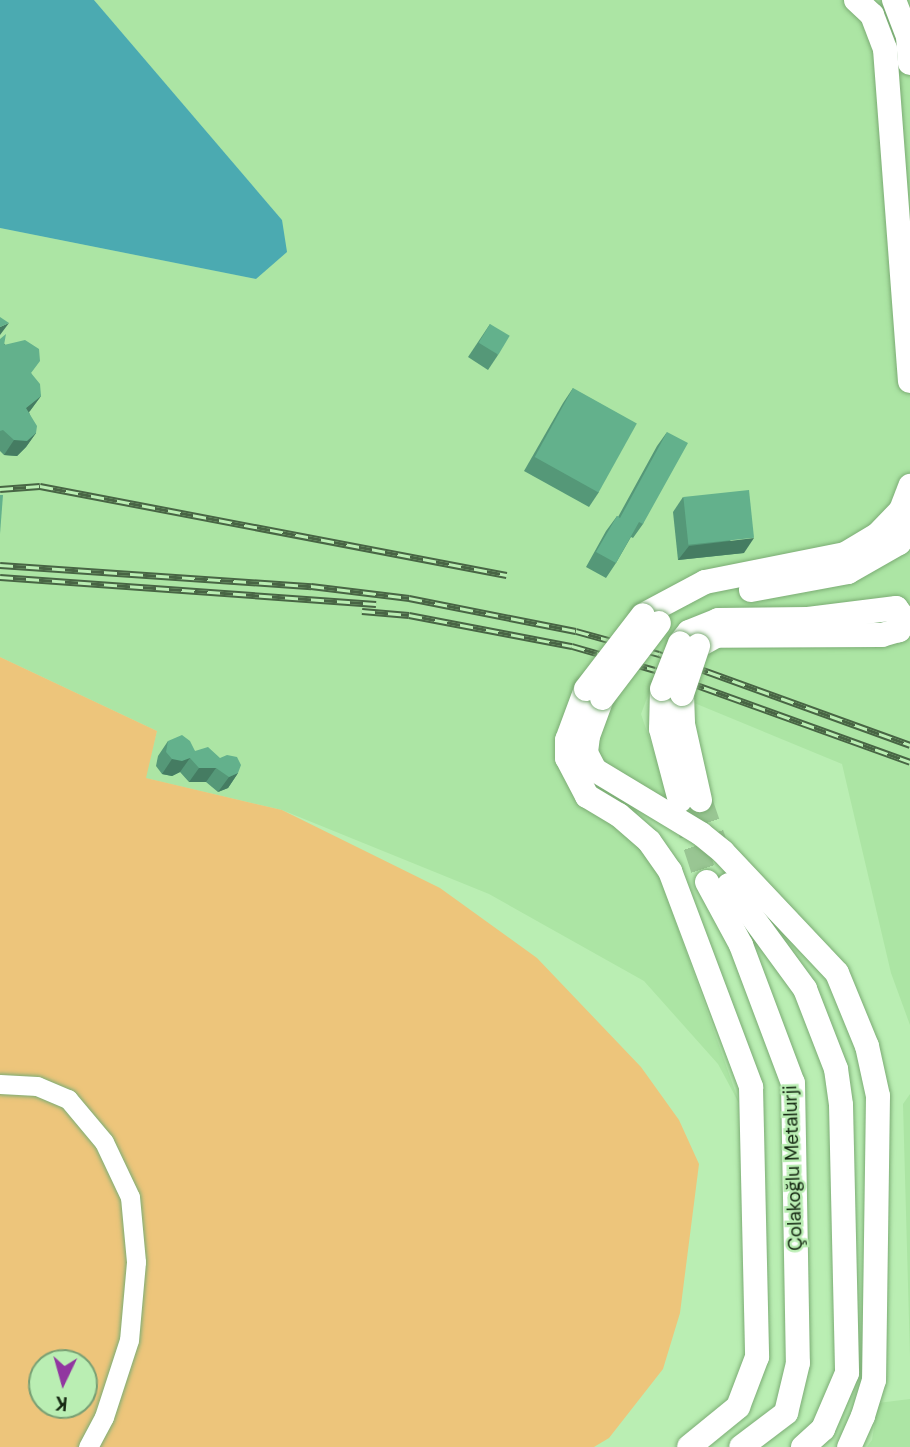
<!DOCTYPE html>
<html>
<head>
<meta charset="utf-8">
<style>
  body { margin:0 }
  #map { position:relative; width:910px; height:1447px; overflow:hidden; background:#baeeb3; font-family:"DM Sans",sans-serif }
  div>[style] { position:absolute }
  .built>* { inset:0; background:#ace5a4 }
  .green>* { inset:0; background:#edc57b }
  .water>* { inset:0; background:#4baab1 }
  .major-tunnel>* { height:24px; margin-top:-12px; transform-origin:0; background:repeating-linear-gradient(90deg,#99c693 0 24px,transparent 0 36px) }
  .roads { filter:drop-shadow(0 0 2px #7bac74) drop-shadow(0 0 2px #7bac74) }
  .minor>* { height:19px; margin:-9.5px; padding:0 9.5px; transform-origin:9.5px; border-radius:9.5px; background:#fff }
  .major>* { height:24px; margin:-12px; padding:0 12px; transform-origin:12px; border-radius:12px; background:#fff }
  .rail>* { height:7px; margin-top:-3.5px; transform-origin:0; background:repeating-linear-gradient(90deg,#baeeb3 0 13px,#486544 0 26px); box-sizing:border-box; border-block:2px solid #486544 }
  .bridges { filter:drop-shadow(0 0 2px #7bac74) drop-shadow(0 0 2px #7bac74) }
  .major-bridge>* { height:24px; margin:-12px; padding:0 12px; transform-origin:12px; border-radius:12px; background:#fff }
  .wall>* { inset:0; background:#559878 }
  .shaded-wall>* { inset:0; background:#457c62 }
  .building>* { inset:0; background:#63b18c; transform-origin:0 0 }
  span { translate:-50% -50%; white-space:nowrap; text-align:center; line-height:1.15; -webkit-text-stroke:5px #baeeb3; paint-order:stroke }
  .street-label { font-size:19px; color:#152812 }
  .north { position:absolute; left:28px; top:1349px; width:70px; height:70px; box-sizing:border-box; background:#baeeb3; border:2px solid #789f73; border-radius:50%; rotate:185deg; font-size:19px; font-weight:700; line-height:28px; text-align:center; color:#152812 }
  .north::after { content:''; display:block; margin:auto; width:24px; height:32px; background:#9136a0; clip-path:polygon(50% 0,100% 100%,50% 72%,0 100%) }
</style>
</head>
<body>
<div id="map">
  <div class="built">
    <div style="clip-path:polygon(94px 0,910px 0,910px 1025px,891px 973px,842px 764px,687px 700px,654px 679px,641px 714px,672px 806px,635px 807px,740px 1105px,718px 1064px,644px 981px,489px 894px,282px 810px,145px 778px,157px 731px,0 657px,0 228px,256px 279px,282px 220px)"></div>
    <div style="clip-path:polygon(910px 1094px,910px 1357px,903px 1104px)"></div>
    <div style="clip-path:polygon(910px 1399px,910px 1447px,867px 1447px,872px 1440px,878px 1403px)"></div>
  </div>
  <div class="green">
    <div style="clip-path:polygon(evenodd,0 657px,157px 731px,146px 778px,282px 810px,440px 888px,537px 958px,641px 1067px,679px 1120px,699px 1164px,680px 1313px,663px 1369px,609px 1438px,594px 1447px,0 1447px,0 657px,42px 1363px,84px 1363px,84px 1405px,42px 1405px,42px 1363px)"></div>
  </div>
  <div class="water">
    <div style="clip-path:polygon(0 0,94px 0,282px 220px,287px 252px,256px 279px,0 228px)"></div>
  </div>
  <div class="major-tunnel">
    <div style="left:700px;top:800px;width:58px;rotate:70.9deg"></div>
    <div style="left:684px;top:812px;width:74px;rotate:71.8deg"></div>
  </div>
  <div class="roads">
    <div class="minor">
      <div style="left:0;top:1084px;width:37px;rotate:3deg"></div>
      <div style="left:37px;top:1086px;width:34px;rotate:23deg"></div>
      <div style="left:68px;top:1099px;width:56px;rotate:50.1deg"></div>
      <div style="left:104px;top:1142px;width:61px;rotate:64.7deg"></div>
      <div style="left:130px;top:1197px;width:65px;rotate:84.7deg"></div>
      <div style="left:136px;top:1262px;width:78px;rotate:95.1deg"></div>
      <div style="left:129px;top:1340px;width:81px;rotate:108deg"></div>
      <div style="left:104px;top:1417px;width:34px;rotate:118deg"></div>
    </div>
    <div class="major">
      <div style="left:856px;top:0;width:22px;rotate:43deg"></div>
      <div style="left:872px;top:15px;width:36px;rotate:69deg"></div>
      <div style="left:885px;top:49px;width:333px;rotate:85.7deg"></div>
      <div style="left:894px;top:0;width:39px;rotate:69deg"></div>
      <div style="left:908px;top:36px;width:27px;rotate:86deg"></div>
      <div style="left:751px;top:590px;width:99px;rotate:-10.5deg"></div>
      <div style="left:848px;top:572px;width:59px;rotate:-29.6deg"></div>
      <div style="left:899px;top:543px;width:18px;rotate:-52deg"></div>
      <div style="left:643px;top:615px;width:70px;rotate:-28deg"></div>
      <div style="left:705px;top:582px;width:143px;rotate:-11.3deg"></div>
      <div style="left:845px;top:554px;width:37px;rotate:-31deg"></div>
      <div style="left:877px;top:535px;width:35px;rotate:-46deg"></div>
      <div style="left:901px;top:510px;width:26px;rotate:-69deg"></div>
      <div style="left:680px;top:643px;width:14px;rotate:-51deg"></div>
      <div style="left:689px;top:632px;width:31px;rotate:-22deg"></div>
      <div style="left:718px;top:620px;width:90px;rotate:-0.6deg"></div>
      <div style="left:808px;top:619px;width:89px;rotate:-7.1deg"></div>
      <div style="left:896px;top:608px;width:11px;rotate:52deg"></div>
      <div style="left:903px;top:617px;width:14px;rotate:107deg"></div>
      <div style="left:899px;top:630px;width:18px;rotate:164deg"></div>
      <div style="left:882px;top:635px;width:166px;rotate:179.7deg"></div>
      <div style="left:716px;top:636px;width:21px;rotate:151deg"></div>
      <div style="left:586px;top:689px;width:54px;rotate:110.4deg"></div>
      <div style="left:567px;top:740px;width:18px;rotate:90deg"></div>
      <div style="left:567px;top:758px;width:43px;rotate:62.2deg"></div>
      <div style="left:587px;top:796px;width:37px;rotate:31deg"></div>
      <div style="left:619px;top:815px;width:40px;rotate:41deg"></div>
      <div style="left:649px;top:841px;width:37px;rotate:55deg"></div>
      <div style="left:670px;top:871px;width:231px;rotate:69.4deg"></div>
      <div style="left:751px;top:1087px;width:270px;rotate:88.7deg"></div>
      <div style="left:757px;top:1357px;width:53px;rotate:110.8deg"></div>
      <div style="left:738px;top:1407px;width:63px;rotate:140.8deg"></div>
      <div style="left:662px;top:689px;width:40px;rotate:91.4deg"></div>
      <div style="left:661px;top:729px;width:74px;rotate:75.2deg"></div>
      <div style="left:682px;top:694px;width:30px;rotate:88deg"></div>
      <div style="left:683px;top:724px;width:78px;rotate:77.4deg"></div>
      <div style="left:602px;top:698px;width:40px;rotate:110.2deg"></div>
      <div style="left:588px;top:736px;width:17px;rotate:97deg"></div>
      <div style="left:586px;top:753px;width:19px;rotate:62deg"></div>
      <div style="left:595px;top:770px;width:124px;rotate:31.1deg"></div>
      <div style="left:701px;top:834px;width:28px;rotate:39deg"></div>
      <div style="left:723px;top:852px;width:166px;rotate:46.7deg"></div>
      <div style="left:837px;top:973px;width:79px;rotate:67.7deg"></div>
      <div style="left:867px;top:1046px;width:51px;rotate:77.6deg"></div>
      <div style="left:878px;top:1096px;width:284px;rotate:90.8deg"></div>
      <div style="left:874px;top:1380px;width:38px;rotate:107deg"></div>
      <div style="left:863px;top:1416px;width:34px;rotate:114deg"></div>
      <div style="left:707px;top:882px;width:72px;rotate:61.6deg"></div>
      <div style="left:741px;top:945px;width:147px;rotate:69.4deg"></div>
      <div style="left:793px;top:1083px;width:280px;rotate:89deg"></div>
      <div style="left:798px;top:1363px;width:51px;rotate:103.5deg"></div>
      <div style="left:786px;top:1413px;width:56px;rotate:142.9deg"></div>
      <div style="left:729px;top:885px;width:129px;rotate:53.8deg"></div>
      <div style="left:805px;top:989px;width:86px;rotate:68.8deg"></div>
      <div style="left:836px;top:1069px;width:36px;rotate:82deg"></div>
      <div style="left:841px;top:1105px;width:268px;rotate:88.7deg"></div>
      <div style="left:847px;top:1373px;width:61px;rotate:113.2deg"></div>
      <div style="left:823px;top:1429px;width:27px;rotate:138deg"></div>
    </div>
  </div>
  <div class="rail">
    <div style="left:0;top:489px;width:40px;rotate:-4.3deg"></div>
    <div style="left:40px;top:486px;width:475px;rotate:10.8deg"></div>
    <div style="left:0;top:565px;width:312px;rotate:3.9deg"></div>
    <div style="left:311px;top:586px;width:99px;rotate:7deg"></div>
    <div style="left:409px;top:598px;width:170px;rotate:11.2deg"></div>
    <div style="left:576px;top:631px;width:86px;rotate:15.5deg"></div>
    <div style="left:659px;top:654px;width:267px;rotate:19.9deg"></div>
    <div style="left:0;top:577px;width:377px;rotate:4.1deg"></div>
    <div style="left:362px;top:611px;width:47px;rotate:4.9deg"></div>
    <div style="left:409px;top:615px;width:166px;rotate:10.8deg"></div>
    <div style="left:572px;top:646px;width:86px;rotate:16.1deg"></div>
    <div style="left:655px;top:670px;width:271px;rotate:19.8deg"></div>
  </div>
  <div class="bridges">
    <div class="major-bridge">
      <div style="left:586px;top:689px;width:93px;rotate:-52.4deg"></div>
      <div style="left:662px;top:689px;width:49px;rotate:-68.6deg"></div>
      <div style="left:682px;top:694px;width:51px;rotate:-71.6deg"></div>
      <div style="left:602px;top:698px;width:94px;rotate:-52.8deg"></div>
    </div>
  </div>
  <div class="wall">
    <div style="clip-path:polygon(490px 324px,498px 355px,488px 370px,468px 357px)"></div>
    <div style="clip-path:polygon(0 339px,31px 373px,41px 396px,29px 412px,36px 433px,26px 447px,17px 456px,4px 455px,0 451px)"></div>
    <div style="clip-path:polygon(573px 388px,599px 492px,589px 507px,524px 471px,563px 403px)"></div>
    <div style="clip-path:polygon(667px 432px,643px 524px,633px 538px,631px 537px,616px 563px,606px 578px,586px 567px,606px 531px,617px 516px,618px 517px,657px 446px)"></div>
    <div style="clip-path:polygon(683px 497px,744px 553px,678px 560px,673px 512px)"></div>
    <div style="clip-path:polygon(168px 741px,195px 751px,238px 773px,228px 788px,218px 792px,206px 782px,189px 782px,180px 772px,172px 776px,162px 774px,156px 766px,158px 756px)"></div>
  </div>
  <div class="shaded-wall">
    <div style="clip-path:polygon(9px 323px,0 335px,0 327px)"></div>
    <div style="clip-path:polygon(41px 396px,30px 411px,16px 423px,26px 408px)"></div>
    <div style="clip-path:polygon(36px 433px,26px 447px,17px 456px,4px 455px,14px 440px)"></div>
    <div style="clip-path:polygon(754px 538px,744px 553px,678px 560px,689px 546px)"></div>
    <div style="clip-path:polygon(190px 758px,180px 772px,172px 776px,162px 774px,172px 759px)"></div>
    <div style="clip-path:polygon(199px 768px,216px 768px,206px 782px,189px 782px)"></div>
    <div style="clip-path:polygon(238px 773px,228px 788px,218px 792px,229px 777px)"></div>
  </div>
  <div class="building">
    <div style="clip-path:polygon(0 317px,9px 323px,0 327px)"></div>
    <div style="left:490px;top:324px;width:23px;height:22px;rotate:31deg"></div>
    <div style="clip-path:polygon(6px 334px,4px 345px,25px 340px,39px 349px,40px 361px,31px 373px,40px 384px,41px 396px,26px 408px,37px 426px,36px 433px,27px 441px,14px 440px,3px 430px,0 431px,0 339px)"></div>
    <div style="left:573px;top:388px;width:73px;height:79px;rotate:29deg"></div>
    <div style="clip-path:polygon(667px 432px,688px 443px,643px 524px,639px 522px,616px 563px,596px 552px,617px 516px,620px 518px)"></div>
    <div style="left:749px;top:490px;width:48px;height:66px;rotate:84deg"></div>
    <div style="clip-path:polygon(0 495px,3px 495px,0 534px)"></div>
    <div style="clip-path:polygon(182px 735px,190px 741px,195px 751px,208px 747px,220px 758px,227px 755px,237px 757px,241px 765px,238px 773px,229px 777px,216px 768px,199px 768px,190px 758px,182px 761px,172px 759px,166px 752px,168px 741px)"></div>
  </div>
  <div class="street-label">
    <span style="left:793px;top:1168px;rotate:-92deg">Çolakoğlu Metalurji</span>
  </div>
  <div class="north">K</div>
</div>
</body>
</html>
